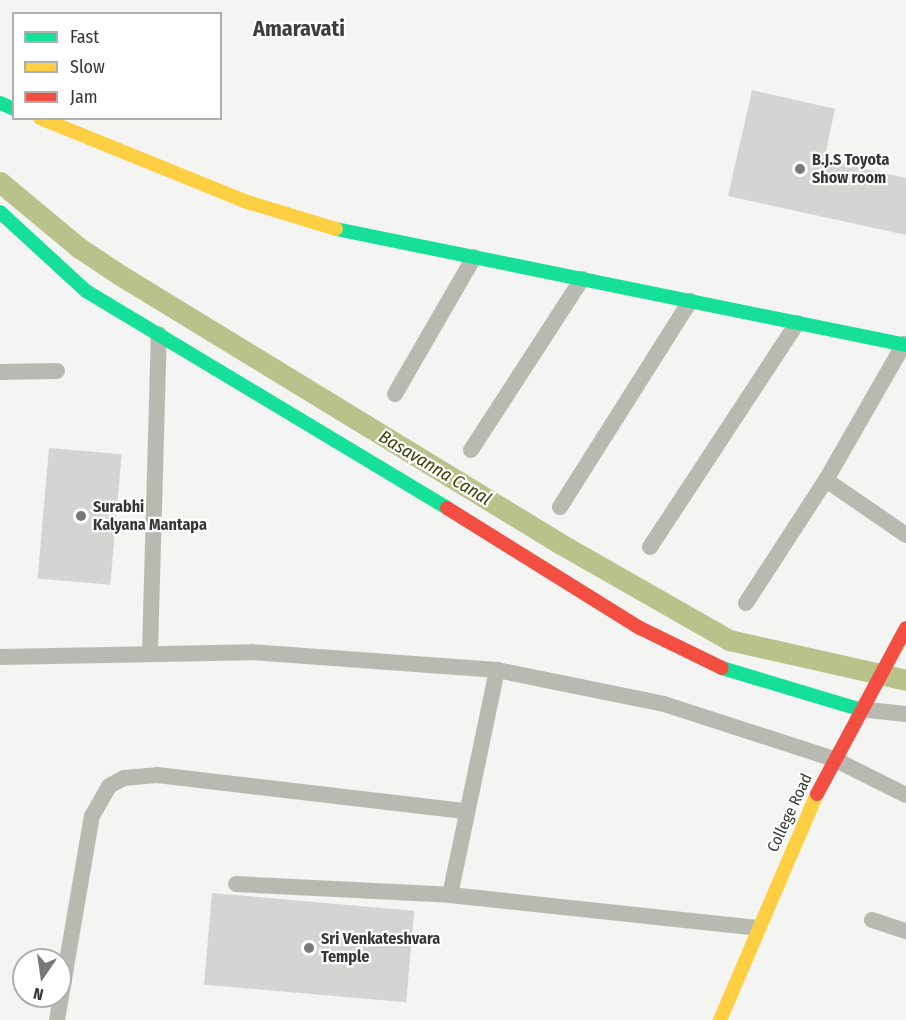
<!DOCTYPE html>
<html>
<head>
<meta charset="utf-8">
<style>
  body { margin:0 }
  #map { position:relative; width:906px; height:1020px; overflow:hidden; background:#f4f5f3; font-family:"Fira Sans Condensed",sans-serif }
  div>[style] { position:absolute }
  .canal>* { height:21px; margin:-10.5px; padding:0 10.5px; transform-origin:10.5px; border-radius:10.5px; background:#b8c28a }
  .building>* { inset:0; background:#d4d4d3; transform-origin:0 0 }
  .street>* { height:16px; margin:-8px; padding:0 8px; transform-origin:8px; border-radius:8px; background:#b8bab2 }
  .fast>* { height:14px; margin:-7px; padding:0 7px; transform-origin:7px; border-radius:7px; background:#16e098 }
  .slow>* { height:14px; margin:-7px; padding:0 7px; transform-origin:7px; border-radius:7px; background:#ffcf43 }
  .jam>* { height:14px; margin:-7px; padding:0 7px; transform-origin:7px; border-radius:7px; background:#f24e42 }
  .dots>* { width:16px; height:16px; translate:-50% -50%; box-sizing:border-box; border:3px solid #fff; border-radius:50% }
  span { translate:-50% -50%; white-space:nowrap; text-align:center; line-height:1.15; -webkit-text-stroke:4.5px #fff; paint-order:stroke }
  .poi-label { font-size:16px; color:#353635; font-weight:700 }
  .left { translate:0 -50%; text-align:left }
  .street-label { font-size:16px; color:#353635 }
  .water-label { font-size:18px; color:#3a4203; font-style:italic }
  .district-label { font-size:22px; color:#3d3e3b; font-weight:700 }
  .legend { position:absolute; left:12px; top:12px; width:210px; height:108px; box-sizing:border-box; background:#fff; border:2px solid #aeafae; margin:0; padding:8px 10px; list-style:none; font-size:18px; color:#353635 }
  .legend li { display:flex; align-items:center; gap:12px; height:30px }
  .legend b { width:30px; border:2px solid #aeafae }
  .north { position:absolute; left:12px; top:948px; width:60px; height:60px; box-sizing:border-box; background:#fff; border:2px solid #aeafae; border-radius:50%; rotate:193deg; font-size:16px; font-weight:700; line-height:24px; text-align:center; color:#353635 }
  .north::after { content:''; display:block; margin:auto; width:21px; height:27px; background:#787978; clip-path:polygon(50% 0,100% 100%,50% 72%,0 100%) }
</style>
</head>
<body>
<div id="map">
  <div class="canal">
    <div style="left:0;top:182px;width:102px;rotate:39.8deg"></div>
    <div style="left:78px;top:247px;width:50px;rotate:33.7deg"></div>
    <div style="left:120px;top:275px;width:514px;rotate:31.4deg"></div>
    <div style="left:559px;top:543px;width:196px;rotate:29.7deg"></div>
    <div style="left:729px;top:640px;width:181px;rotate:12.7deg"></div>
  </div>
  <div class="building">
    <div style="clip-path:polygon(752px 90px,835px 109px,824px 160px,906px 178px,906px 235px,728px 196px)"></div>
    <div style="left:49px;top:448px;width:73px;height:131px;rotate:5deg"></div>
    <div style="left:212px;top:893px;width:203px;height:92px;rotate:5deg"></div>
  </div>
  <div class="street">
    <div style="left:0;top:372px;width:57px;rotate:-1deg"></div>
    <div style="left:395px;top:394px;width:158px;rotate:-60deg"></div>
    <div style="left:471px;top:450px;width:204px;rotate:-57deg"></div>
    <div style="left:826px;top:480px;width:97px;rotate:34.5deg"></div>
    <div style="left:560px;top:507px;width:244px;rotate:-57.7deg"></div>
    <div style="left:650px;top:547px;width:268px;rotate:-56.7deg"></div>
    <div style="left:746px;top:603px;width:147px;rotate:-57deg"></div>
    <div style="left:826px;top:480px;width:157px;rotate:-60.2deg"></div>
    <div style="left:150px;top:651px;width:317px;rotate:-88.4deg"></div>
    <div style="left:0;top:657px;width:252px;rotate:-1.1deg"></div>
    <div style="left:252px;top:652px;width:246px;rotate:4.2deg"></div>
    <div style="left:497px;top:670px;width:170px;rotate:11.5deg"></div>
    <div style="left:664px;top:704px;width:179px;rotate:17.9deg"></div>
    <div style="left:834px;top:759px;width:80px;rotate:26.6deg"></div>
    <div style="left:859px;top:709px;width:47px;rotate:6.1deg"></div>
    <div style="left:236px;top:884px;width:214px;rotate:2.9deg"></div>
    <div style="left:450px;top:895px;width:309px;rotate:6.1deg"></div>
    <div style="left:450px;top:895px;width:230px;rotate:-78.2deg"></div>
    <div style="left:872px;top:920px;width:36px;rotate:18deg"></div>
    <div style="left:57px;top:1020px;width:207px;rotate:-80.3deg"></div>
    <div style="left:92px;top:816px;width:34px;rotate:-60deg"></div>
    <div style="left:109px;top:786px;width:17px;rotate:-28deg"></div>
    <div style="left:124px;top:778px;width:33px;rotate:-5deg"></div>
    <div style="left:157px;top:775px;width:309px;rotate:6.7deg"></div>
  </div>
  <div class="fast">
    <div style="left:0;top:103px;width:15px;rotate:23deg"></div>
    <div style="left:0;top:212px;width:117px;rotate:42.6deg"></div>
    <div style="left:86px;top:291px;width:421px;rotate:31deg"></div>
    <div style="left:336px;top:229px;width:582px;rotate:11.5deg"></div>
    <div style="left:722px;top:668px;width:143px;rotate:16.7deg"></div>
  </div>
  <div class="slow">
    <div style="left:40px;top:118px;width:220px;rotate:22.1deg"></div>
    <div style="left:244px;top:201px;width:96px;rotate:16.9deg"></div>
    <div style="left:720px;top:1020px;width:246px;rotate:-66.8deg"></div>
  </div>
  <div class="jam">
    <div style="left:447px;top:508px;width:227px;rotate:31.9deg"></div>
    <div style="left:640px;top:628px;width:91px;rotate:26deg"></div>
    <div style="left:817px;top:794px;width:188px;rotate:-61.8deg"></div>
  </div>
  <div class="dots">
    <div style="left:800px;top:169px;background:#787978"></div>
    <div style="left:81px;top:516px;background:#787978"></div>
    <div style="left:309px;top:948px;background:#787978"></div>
  </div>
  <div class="poi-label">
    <span class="left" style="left:812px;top:169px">B.J.S Toyota<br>Show room</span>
    <span class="left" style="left:93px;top:516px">Surabhi<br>Kalyana Mantapa</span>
    <span class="left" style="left:321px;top:948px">Sri Venkateshvara<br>Temple</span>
  </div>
  <div class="street-label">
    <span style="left:790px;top:813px;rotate:-65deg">College Road</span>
  </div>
  <div class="water-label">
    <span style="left:435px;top:468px;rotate:31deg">Basavanna Canal</span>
  </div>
  <div class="district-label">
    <span style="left:299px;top:29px">Amaravati</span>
  </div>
  <ul class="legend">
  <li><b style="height:8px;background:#16e098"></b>Fast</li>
  <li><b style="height:8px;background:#ffcf43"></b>Slow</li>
  <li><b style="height:8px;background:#f24e42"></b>Jam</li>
  </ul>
  <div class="north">N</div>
</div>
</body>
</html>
